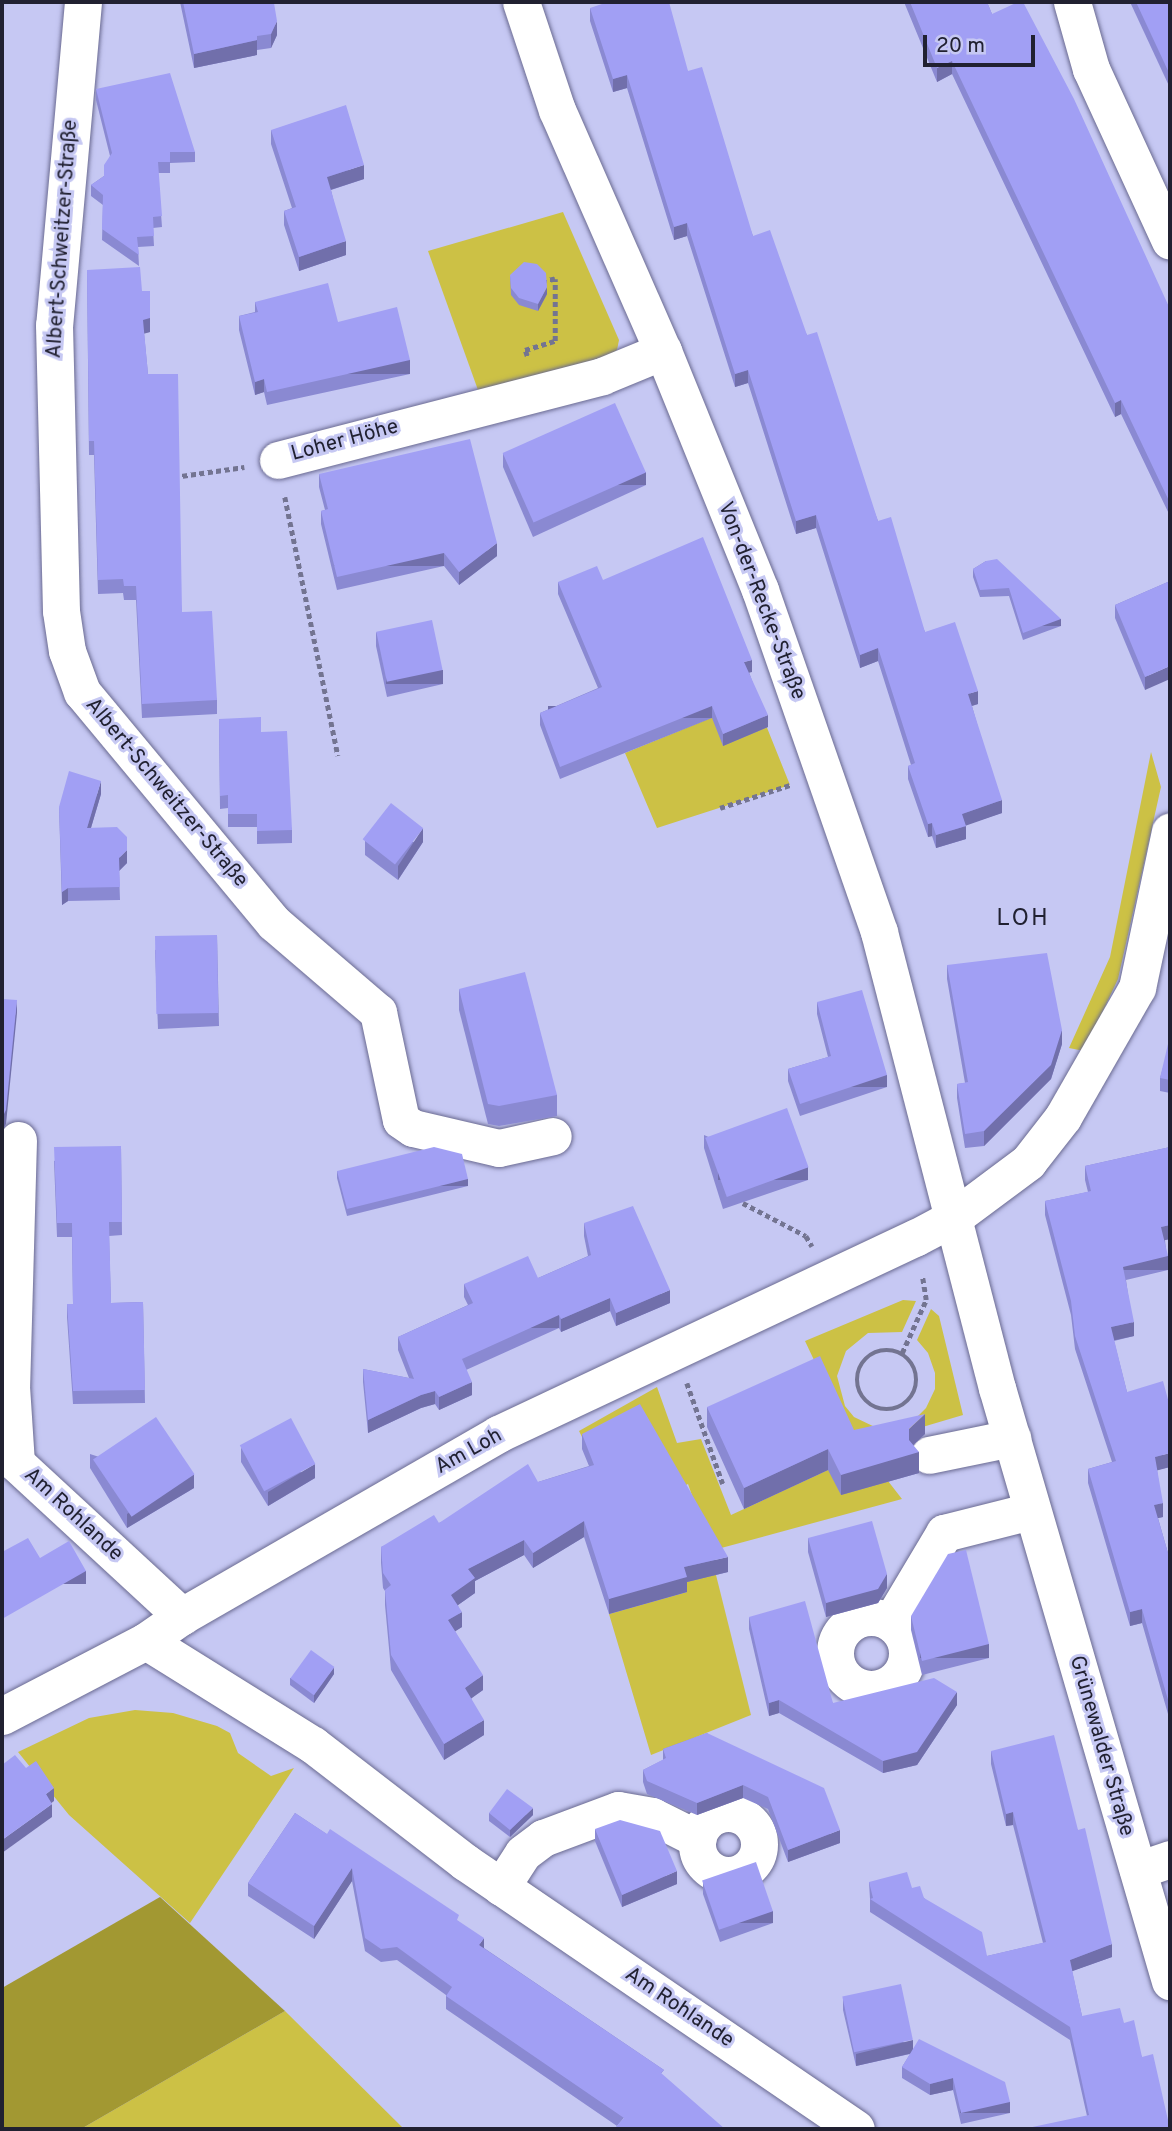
<!DOCTYPE html>
<html>
<head>
<meta charset="utf-8">
<style>
  body { margin:0 }
  #map { position:relative; width:1172px; height:2131px; overflow:hidden; background:#c6c8f3; font-family:Overpass,sans-serif }
  div>[style] { position:absolute }
  .green>* { inset:0; background:#ccc145 }
  .forest>* { inset:0; background:#a29832 }
  .path>* { height:4.5px; margin-top:-2.25px; transform-origin:0; background:repeating-linear-gradient(90deg,#737491 0 5px,transparent 0 8.5px) }
  .path>.ring { margin:-2.25px; padding:0; box-sizing:content-box; background:none; border:4.5px solid #737491; border-radius:50% }
  .roads { filter:drop-shadow(0 0 2px #6a6a91) drop-shadow(0 0 2px #6a6a91) }
  .minor>* { height:37px; margin:-18.5px; padding:0 18.5px; transform-origin:18.5px; border-radius:18.5px; background:#fff }
  .minor>.ring { margin:-18.5px; padding:0; box-sizing:content-box; background:none; border:37px solid #fff; border-radius:50% }
  .wall>* { inset:0; background:#8a89d2 }
  .shaded-wall>* { inset:0; background:#716fab; transform-origin:0 0 }
  .building>* { inset:0; background:#a19ff4; transform-origin:0 0 }
  span { translate:-50% -50%; white-space:nowrap; text-align:center; line-height:1.15; -webkit-text-stroke:6px #c6c8f3; paint-order:stroke }
  .street-label { font-size:21px; color:#212131 }
  .quarter-label { font-size:24px; color:#212131; letter-spacing:2px }
  .frame { position:absolute; inset:0; border:4px solid #212131; pointer-events:none }
  .scale { position:absolute; left:923px; top:35px; width:112px; height:32px; box-sizing:border-box; border:4px solid #212131; border-top:0; padding-left:9px; font-size:21px; line-height:24px; white-space:nowrap; color:#212131; -webkit-text-stroke:5px #c6c8f3; paint-order:stroke }
</style>
</head>
<body>
<div id="map">
  <div class="green">
    <div style="clip-path:polygon(563px 212px,619px 340px,617px 350px,601px 362px,478px 390px,428px 251px)"></div>
    <div style="clip-path:polygon(745px 673px,790px 785px,657px 828px,625px 753px,718px 715px)"></div>
    <div style="clip-path:polygon(1151px 752px,1161px 787px,1118px 979px,1084px 1051px,1069px 1048px,1110px 957px)"></div>
    <div style="clip-path:polygon(903px 1300px,916px 1301px,902px 1332px,868px 1333px,846px 1351px,837px 1376px,845px 1406px,854px 1417px,877px 1428px,914px 1420px,926px 1408px,935px 1389px,935px 1373px,928px 1353px,917px 1340px,931px 1309px,939px 1316px,963px 1415px,855px 1447px,805px 1341px)"></div>
    <div style="clip-path:polygon(657px 1387px,677px 1443px,701px 1439px,731px 1515px,843px 1463px,888px 1481px,902px 1499px,710px 1551px,751px 1715px,651px 1755px,609px 1614px,687px 1592px,670px 1533px,694px 1501px,688px 1484px,680px 1488px,587px 1447px,579px 1431px)"></div>
    <div style="clip-path:polygon(135px 1710px,173px 1713px,217px 1726px,230px 1733px,238px 1753px,271px 1776px,294px 1768px,190px 1923px,69px 1815px,18px 1752px,89px 1718px)"></div>
    <div style="clip-path:polygon(285px 2011px,404px 2129px,81px 2129px)"></div>
  </div>
  <div class="forest">
    <div style="clip-path:polygon(160px 1897px,285px 2011px,81px 2129px,2px 2129px,2px 1988px)"></div>
  </div>
  <div class="path">
    <div style="left:527px;top:356px;width:6px;rotate:-108deg"></div>
    <div style="left:525px;top:350px;width:31px;rotate:-17deg"></div>
    <div style="left:555px;top:341px;width:62px;rotate:-90deg"></div>
    <div style="left:555px;top:279px;width:9px;rotate:167deg"></div>
    <div style="left:174px;top:477px;width:71px;rotate:-8.1deg"></div>
    <div style="left:285px;top:497px;width:264px;rotate:78.4deg"></div>
    <div style="left:720px;top:808px;width:74px;rotate:-18.2deg"></div>
    <div style="left:743px;top:1203px;width:71px;rotate:27.6deg"></div>
    <div style="left:806px;top:1236px;width:12px;rotate:59deg"></div>
    <div class="ring" style="left:857px;top:1350px;width:55.5px;height:55.5px"></div>
    <div style="left:902px;top:1353px;width:58px;rotate:-65.6deg"></div>
    <div style="left:926px;top:1300px;width:25px;rotate:-99deg"></div>
    <div style="left:687px;top:1383px;width:107px;rotate:70.4deg"></div>
  </div>
  <div class="roads">
    <div class="minor">
      <div style="left:83px;top:2px;width:324px;rotate:95.1deg"></div>
      <div style="left:54px;top:325px;width:286px;rotate:88.6deg"></div>
      <div style="left:61px;top:611px;width:40px;rotate:81.5deg"></div>
      <div style="left:67px;top:651px;width:44px;rotate:69.9deg"></div>
      <div style="left:82px;top:692px;width:300px;rotate:50.3deg"></div>
      <div style="left:274px;top:923px;width:137px;rotate:40.6deg"></div>
      <div style="left:378px;top:1012px;width:110px;rotate:78deg"></div>
      <div style="left:401px;top:1120px;width:14px;rotate:34deg"></div>
      <div style="left:413px;top:1128px;width:88px;rotate:13.1deg"></div>
      <div style="left:499px;top:1148px;width:55px;rotate:-12.5deg"></div>
      <div style="left:521px;top:2px;width:114px;rotate:71.6deg"></div>
      <div style="left:557px;top:110px;width:263px;rotate:66.3deg"></div>
      <div style="left:663px;top:351px;width:258px;rotate:67.9deg"></div>
      <div style="left:760px;top:590px;width:362px;rotate:70.8deg"></div>
      <div style="left:879px;top:932px;width:471px;rotate:75.5deg"></div>
      <div style="left:997px;top:1388px;width:618px;rotate:73.74deg"></div>
      <div style="left:1072px;top:2px;width:70px;rotate:74.2deg"></div>
      <div style="left:1091px;top:69px;width:189px;rotate:65.3deg"></div>
      <div style="left:278px;top:460px;width:335px;rotate:-14.5deg"></div>
      <div style="left:602px;top:376px;width:66px;rotate:-22.3deg"></div>
      <div style="left:18px;top:1140px;width:246px;rotate:91.6deg"></div>
      <div style="left:11px;top:1386px;width:77px;rotate:86.3deg"></div>
      <div style="left:16px;top:1463px;width:226px;rotate:42.7deg"></div>
      <div style="left:929px;top:1455px;width:85px;rotate:-11.6deg"></div>
      <div class="ring" style="left:835px;top:1617px;width:35px;height:35px"></div>
      <div style="left:891px;top:1622px;width:104px;rotate:-59.2deg"></div>
      <div style="left:944px;top:1533px;width:90px;rotate:-14.2deg"></div>
      <div style="left:146px;top:1641px;width:197px;rotate:31.9deg"></div>
      <div style="left:313px;top:1745px;width:192px;rotate:37.6deg"></div>
      <div style="left:465px;top:1862px;width:473px;rotate:34.3deg"></div>
      <div style="left:2px;top:1716px;width:162px;rotate:-27.5deg"></div>
      <div style="left:146px;top:1641px;width:44px;rotate:-34.8deg"></div>
      <div style="left:182px;top:1616px;width:365px;rotate:-29.9deg"></div>
      <div style="left:498px;top:1434px;width:461px;rotate:-25.2deg"></div>
      <div style="left:915px;top:1238px;width:43px;rotate:-27.8deg"></div>
      <div style="left:953px;top:1218px;width:94px;rotate:-36.7deg"></div>
      <div style="left:1028px;top:1162px;width:57px;rotate:-52.1deg"></div>
      <div style="left:1063px;top:1117px;width:149px;rotate:-60.2deg"></div>
      <div style="left:1137px;top:988px;width:160px;rotate:-78.1deg"></div>
      <div class="ring" style="left:697px;top:1813px;width:25px;height:25px"></div>
      <div style="left:1138px;top:1870px;width:34px;rotate:-19deg"></div>
      <div style="left:501px;top:1887px;width:40px;rotate:-57.1deg"></div>
      <div style="left:523px;top:1853px;width:25px;rotate:-37deg"></div>
      <div style="left:543px;top:1838px;width:80px;rotate:-20.5deg"></div>
      <div style="left:618px;top:1810px;width:35px;rotate:10deg"></div>
      <div style="left:652px;top:1816px;width:51px;rotate:26.6deg"></div>
    </div>
  </div>
  <div class="wall">
    <div style="clip-path:polygon(180px 2px,272px 2px,277px 35px,271px 48px,257px 50px,257px 55px,194px 68px)"></div>
    <div style="clip-path:polygon(904px 2px,987px 2px,992px 14px,1170px 309px,1170px 516px,1121px 414px,1115px 417px,952px 74px,937px 82px)"></div>
    <div style="clip-path:polygon(1130px 2px,1170px 2px,1170px 88px)"></div>
    <div style="clip-path:polygon(590px 8px,688px 71px,753px 236px,807px 335px,878px 521px,925px 632px,978px 704px,972px 706px,1002px 813px,965px 825px,966px 839px,936px 848px,932px 836px,928px 837px,908px 779px,908px 766px,911px 765px,878px 661px,860px 668px,816px 528px,796px 534px,748px 383px,735px 387px,687px 236px,674px 240px,627px 88px,613px 92px,590px 21px)"></div>
    <div style="clip-path:polygon(96px 89px,195px 152px,195px 162px,170px 163px,170px 173px,158px 173px,162px 227px,153px 228px,154px 246px,138px 247px,139px 266px,102px 240px,103px 205px,91px 196px,91px 185px,104px 176px,110px 156px,96px 100px)"></div>
    <div style="clip-path:polygon(271px 130px,364px 179px,331px 190px,346px 255px,299px 271px,284px 225px,284px 211px,292px 208px,271px 144px)"></div>
    <div style="clip-path:polygon(87px 270px,142px 291px,150px 332px,144px 333px,148px 374px,182px 612px,217px 700px,217px 714px,142px 718px,136px 600px,124px 600px,123px 593px,98px 594px,94px 455px,89px 455px)"></div>
    <div style="clip-path:polygon(510px 275px,547px 294px,538px 311px,519px 305px,511px 295px)"></div>
    <div style="clip-path:polygon(255px 302px,338px 322px,410px 374px,267px 405px,264px 392px,255px 395px,239px 330px,239px 316px,255px 312px)"></div>
    <div style="clip-path:polygon(503px 454px,646px 485px,533px 537px,503px 467px)"></div>
    <div style="clip-path:polygon(319px 474px,497px 556px,459px 585px,444px 566px,337px 590px,321px 524px,321px 511px,325px 510px,319px 487px)"></div>
    <div style="clip-path:polygon(986px 561px,1061px 626px,1023px 640px,1009px 596px,980px 597px,973px 577px,973px 569px)"></div>
    <div style="clip-path:polygon(603px 580px,752px 672px,749px 672px,768px 727px,723px 746px,712px 718px,560px 779px,540px 725px,540px 713px,598px 688px,558px 594px,558px 582px)"></div>
    <div style="clip-path:polygon(1170px 581px,1145px 690px,1115px 618px,1115px 605px)"></div>
    <div style="clip-path:polygon(376px 632px,443px 684px,387px 697px,376px 646px)"></div>
    <div style="clip-path:polygon(219px 719px,261px 732px,292px 830px,292px 843px,257px 844px,257px 827px,228px 827px,228px 808px,220px 809px)"></div>
    <div style="clip-path:polygon(101px 794px,91px 828px,127px 863px,119px 871px,120px 900px,68px 901px,62px 905px,59px 807px)"></div>
    <div style="clip-path:polygon(365px 841px,423px 842px,398px 880px,365px 855px)"></div>
    <div style="clip-path:polygon(217px 935px,219px 1026px,158px 1029px,155px 950px)"></div>
    <div style="clip-path:polygon(947px 965px,1062px 1044px,1051px 1079px,984px 1146px,965px 1148px,957px 1098px,957px 1084px,965px 1083px,947px 979px)"></div>
    <div style="clip-path:polygon(459px 989px,557px 1095px,557px 1116px,499px 1126px,488px 1124px,459px 1010px)"></div>
    <div style="clip-path:polygon(817px 1002px,887px 1087px,800px 1116px,788px 1081px,788px 1069px,828px 1057px,817px 1014px)"></div>
    <div style="clip-path:polygon(1170px 1044px,1170px 1093px,1160px 1091px,1160px 1078px)"></div>
    <div style="clip-path:polygon(704px 1135px,808px 1180px,723px 1209px,704px 1148px)"></div>
    <div style="clip-path:polygon(121px 1146px,122px 1235px,109px 1236px,111px 1303px,143px 1302px,145px 1403px,73px 1404px,67px 1317px,67px 1304px,73px 1304px,72px 1237px,57px 1237px,54px 1161px)"></div>
    <div style="clip-path:polygon(1170px 1147px,1170px 1239px,1165px 1240px,1168px 1270px,1126px 1280px,1134px 1336px,1114px 1341px,1127px 1392px,1170px 1467px,1157px 1470px,1163px 1517px,1158px 1518px,1170px 1560px,1170px 1721px,1142px 1623px,1130px 1626px,1088px 1483px,1088px 1469px,1112px 1462px,1075px 1349px,1071px 1315px,1045px 1215px,1045px 1201px,1088px 1192px,1085px 1180px,1085px 1166px)"></div>
    <div style="clip-path:polygon(337px 1171px,468px 1186px,347px 1216px,337px 1178px)"></div>
    <div style="clip-path:polygon(584px 1223px,670px 1303px,616px 1326px,610px 1311px,561px 1332px,559px 1328px,466px 1370px,472px 1395px,439px 1410px,435px 1404px,421px 1408px,368px 1433px,363px 1382px,363px 1369px,409px 1378px,398px 1350px,398px 1337px,468px 1305px,464px 1297px,464px 1284px,538px 1278px,588px 1256px,584px 1236px)"></div>
    <div style="clip-path:polygon(707px 1407px,854px 1430px,925px 1434px,913px 1445px,919px 1473px,841px 1495px,828px 1470px,744px 1509px,707px 1427px)"></div>
    <div style="clip-path:polygon(582px 1434px,728px 1572px,687px 1582px,687px 1592px,609px 1614px,584px 1537px,533px 1568px,524px 1555px,475px 1581px,475px 1593px,458px 1605px,462px 1627px,455px 1631px,483px 1690px,471px 1698px,484px 1735px,444px 1760px,391px 1670px,385px 1605px,385px 1591px,383px 1588px,381px 1563px,381px 1547px,538px 1482px,589px 1466px,582px 1449px)"></div>
    <div style="clip-path:polygon(241px 1448px,315px 1478px,268px 1506px,241px 1462px)"></div>
    <div style="clip-path:polygon(90px 1454px,194px 1488px,127px 1528px,90px 1468px)"></div>
    <div style="clip-path:polygon(808px 1538px,887px 1588px,878px 1603px,826px 1617px,808px 1552px)"></div>
    <div style="clip-path:polygon(911px 1616px,989px 1658px,922px 1675px,911px 1630px)"></div>
    <div style="clip-path:polygon(749px 1617px,833px 1703px,957px 1705px,917px 1765px,883px 1773px,779px 1713px,769px 1716px,749px 1629px)"></div>
    <div style="clip-path:polygon(334px 1674px,314px 1703px,290px 1685px,290px 1678px)"></div>
    <div style="clip-path:polygon(707px 1733px,840px 1843px,788px 1862px,768px 1809px,743px 1798px,697px 1815px,647px 1794px,643px 1782px,643px 1770px,663px 1760px,663px 1749px)"></div>
    <div style="clip-path:polygon(991px 1751px,1078px 1830px,1112px 1957px,1072px 1971px,1082px 2016px,1124px 2023px,1142px 2057px,1170px 2129px,1087px 2116px,1070px 2040px,870px 1912px,870px 1899px,869px 1882px,912px 1888px,924px 1898px,987px 1956px,1043px 1943px,1013px 1825px,1006px 1826px,991px 1764px)"></div>
    <div style="clip-path:polygon(295px 1813px,459px 1922px,484px 1948px,664px 2070px,617px 2126px,446px 2009px,446px 1995px,397px 1960px,381px 1962px,365px 1951px,352px 1881px,314px 1939px,248px 1896px,248px 1883px)"></div>
    <div style="clip-path:polygon(489px 1813px,533px 1815px,510px 1837px,489px 1821px)"></div>
    <div style="clip-path:polygon(595px 1829px,677px 1884px,622px 1907px,595px 1841px)"></div>
    <div style="clip-path:polygon(703px 1882px,773px 1923px,720px 1942px,703px 1894px)"></div>
    <div style="clip-path:polygon(843px 1998px,913px 2049px,1010px 2113px,961px 2124px,953px 2090px,930px 2095px,902px 2078px,902px 2067px,910px 2054px,856px 2066px,843px 2010px)"></div>
  </div>
  <div class="shaded-wall">
    <div style="clip-path:polygon(277px 21px,277px 35px,271px 48px,271px 34px)"></div>
    <div style="clip-path:polygon(257px 40px,257px 55px,194px 68px,194px 54px)"></div>
    <div style="clip-path:polygon(952px 61px,952px 74px,937px 82px,937px 68px)"></div>
    <div style="clip-path:polygon(627px 75px,627px 88px,613px 92px,613px 79px)"></div>
    <div style="clip-path:polygon(364px 165px,364px 179px,327px 191px,327px 177px)"></div>
    <div style="clip-path:polygon(687px 223px,687px 236px,674px 240px,674px 227px)"></div>
    <div style="clip-path:polygon(346px 241px,346px 255px,299px 271px,299px 257px)"></div>
    <div style="clip-path:polygon(547px 287px,547px 294px,538px 311px,538px 304px)"></div>
    <div style="clip-path:polygon(150px 291px,150px 332px,143px 334px,143px 320px)"></div>
    <div style="left:410px;top:360px;width:14px;height:147px;rotate:90deg"></div>
    <div style="clip-path:polygon(748px 370px,748px 383px,735px 387px,735px 374px)"></div>
    <div style="clip-path:polygon(264px 379px,264px 392px,255px 395px,255px 382px)"></div>
    <div style="clip-path:polygon(1121px 400px,1121px 414px,1115px 417px,1115px 403px)"></div>
    <div style="left:646px;top:472px;width:13px;height:124px;rotate:90deg"></div>
    <div style="clip-path:polygon(816px 515px,816px 528px,796px 534px,796px 521px)"></div>
    <div style="clip-path:polygon(497px 543px,497px 556px,459px 585px,459px 572px)"></div>
    <div style="left:444px;top:553px;width:13px;height:110px;rotate:90deg"></div>
    <div style="left:1061px;top:619px;width:7px;height:40px;rotate:90deg"></div>
    <div style="clip-path:polygon(878px 648px,878px 661px,860px 668px,860px 655px)"></div>
    <div style="clip-path:polygon(752px 660px,752px 672px,744px 674px,744px 662px)"></div>
    <div style="clip-path:polygon(1170px 666px,1170px 679px,1145px 690px,1145px 677px)"></div>
    <div style="left:443px;top:670px;width:14px;height:57px;rotate:90deg"></div>
    <div style="clip-path:polygon(978px 691px,978px 704px,968px 707px,968px 694px)"></div>
    <div style="left:712px;top:706px;width:12px;height:164px;rotate:90deg"></div>
    <div style="clip-path:polygon(768px 715px,768px 727px,723px 746px,723px 734px)"></div>
    <div style="clip-path:polygon(101px 781px,101px 794px,87px 841px,87px 828px)"></div>
    <div style="clip-path:polygon(1002px 800px,1002px 813px,962px 827px,962px 814px)"></div>
    <div style="clip-path:polygon(932px 823px,932px 836px,928px 837px,928px 824px)"></div>
    <div style="clip-path:polygon(966px 826px,966px 839px,936px 848px,936px 835px)"></div>
    <div style="clip-path:polygon(423px 828px,423px 842px,398px 880px,398px 866px)"></div>
    <div style="clip-path:polygon(127px 850px,127px 863px,119px 871px,119px 858px)"></div>
    <div style="clip-path:polygon(68px 888px,68px 901px,62px 905px,62px 892px)"></div>
    <div style="clip-path:polygon(17px 1000px,17px 1013px,6px 1124px,2px 1131px,2px 1118px)"></div>
    <div style="clip-path:polygon(1062px 1030px,1062px 1044px,1051px 1079px,984px 1146px,984px 1131px)"></div>
    <div style="left:887px;top:1075px;width:12px;height:92px;rotate:90deg"></div>
    <div style="left:808px;top:1167px;width:13px;height:90px;rotate:90deg"></div>
    <div style="left:468px;top:1179px;width:7px;height:125px;rotate:90deg"></div>
    <div style="clip-path:polygon(1170px 1225px,1170px 1239px,1161px 1241px,1161px 1227px)"></div>
    <div style="left:1168px;top:1256px;width:14px;height:46px;rotate:90deg"></div>
    <div style="clip-path:polygon(670px 1290px,670px 1303px,616px 1326px,616px 1313px)"></div>
    <div style="clip-path:polygon(610px 1298px,610px 1311px,561px 1332px,561px 1319px)"></div>
    <div style="left:559px;top:1315px;width:13px;height:107px;rotate:90deg"></div>
    <div style="clip-path:polygon(1134px 1322px,1134px 1336px,1111px 1341px,1111px 1327px)"></div>
    <div style="clip-path:polygon(472px 1382px,472px 1395px,439px 1410px,439px 1397px)"></div>
    <div style="clip-path:polygon(435px 1391px,435px 1404px,421px 1408px,368px 1433px,368px 1420px,421px 1395px)"></div>
    <div style="clip-path:polygon(925px 1414px,925px 1434px,909px 1449px,919px 1452px,919px 1473px,841px 1495px,841px 1475px,909px 1429px)"></div>
    <div style="clip-path:polygon(828px 1449px,828px 1470px,744px 1509px,744px 1488px)"></div>
    <div style="clip-path:polygon(1170px 1453px,1170px 1467px,1155px 1471px,1155px 1457px)"></div>
    <div style="clip-path:polygon(315px 1464px,315px 1478px,268px 1506px,268px 1492px)"></div>
    <div style="clip-path:polygon(194px 1474px,194px 1488px,127px 1528px,127px 1514px)"></div>
    <div style="clip-path:polygon(1163px 1503px,1163px 1517px,1154px 1519px,1154px 1505px)"></div>
    <div style="clip-path:polygon(584px 1521px,584px 1537px,533px 1568px,533px 1553px)"></div>
    <div style="clip-path:polygon(524px 1540px,524px 1555px,475px 1581px,475px 1593px,451px 1610px,451px 1595px,468px 1569px)"></div>
    <div style="clip-path:polygon(728px 1557px,728px 1572px,687px 1582px,687px 1592px,609px 1614px,609px 1599px,684px 1567px)"></div>
    <div style="left:86px;top:1571px;width:13px;height:97px;rotate:90deg"></div>
    <div style="clip-path:polygon(887px 1574px,887px 1588px,878px 1603px,826px 1617px,826px 1603px)"></div>
    <div style="clip-path:polygon(1142px 1609px,1142px 1623px,1130px 1626px,1130px 1612px)"></div>
    <div style="clip-path:polygon(462px 1612px,462px 1627px,448px 1636px,448px 1620px)"></div>
    <div style="left:989px;top:1644px;width:14px;height:69px;rotate:90deg"></div>
    <div style="clip-path:polygon(334px 1667px,334px 1674px,314px 1703px,314px 1695px)"></div>
    <div style="clip-path:polygon(483px 1675px,483px 1690px,465px 1703px,465px 1688px)"></div>
    <div style="clip-path:polygon(957px 1692px,957px 1705px,917px 1765px,883px 1773px,883px 1761px)"></div>
    <div style="clip-path:polygon(779px 1700px,779px 1713px,769px 1716px,769px 1703px)"></div>
    <div style="clip-path:polygon(484px 1720px,484px 1735px,444px 1760px,444px 1744px)"></div>
    <div style="clip-path:polygon(743px 1785px,743px 1798px,697px 1815px,697px 1803px)"></div>
    <div style="clip-path:polygon(54px 1788px,54px 1801px,46px 1807px,46px 1794px)"></div>
    <div style="clip-path:polygon(52px 1804px,52px 1817px,2px 1853px,2px 1840px)"></div>
    <div style="clip-path:polygon(533px 1808px,533px 1815px,510px 1837px,510px 1830px)"></div>
    <div style="clip-path:polygon(1013px 1812px,1013px 1825px,1006px 1826px,1006px 1814px)"></div>
    <div style="clip-path:polygon(840px 1830px,840px 1843px,788px 1862px,788px 1850px)"></div>
    <div style="clip-path:polygon(352px 1868px,352px 1881px,314px 1939px,314px 1926px)"></div>
    <div style="clip-path:polygon(677px 1871px,677px 1884px,622px 1907px,622px 1895px)"></div>
    <div style="left:773px;top:1911px;width:12px;height:56px;rotate:90deg"></div>
    <div style="clip-path:polygon(484px 1938px,484px 1951px,479px 1945px)"></div>
    <div style="clip-path:polygon(1112px 1944px,1112px 1957px,1070px 1972px,1070px 1960px)"></div>
    <div style="clip-path:polygon(913px 2040px,913px 2053px,856px 2066px,856px 2054px)"></div>
    <div style="clip-path:polygon(953px 2078px,953px 2090px,930px 2095px,930px 2084px)"></div>
    <div style="left:1010px;top:2102px;width:11px;height:50px;rotate:90deg"></div>
  </div>
  <div class="building">
    <div style="clip-path:polygon(183px 2px,272px 2px,274px 3px,277px 21px,271px 34px,257px 36px,257px 40px,194px 54px)"></div>
    <div style="clip-path:polygon(608px 2px,669px 2px,688px 71px,702px 67px,753px 236px,770px 230px,807px 335px,817px 332px,878px 521px,891px 517px,925px 632px,955px 622px,978px 691px,968px 694px,1002px 800px,962px 814px,966px 826px,936px 835px,932px 823px,928px 824px,908px 766px,915px 763px,878px 648px,860px 655px,816px 515px,796px 521px,748px 370px,735px 374px,687px 223px,674px 227px,627px 75px,613px 79px,590px 8px)"></div>
    <div style="clip-path:polygon(910px 2px,987px 2px,992px 14px,1018px 2px,1023px 2px,1074px 99px,1170px 309px,1170px 503px,1121px 400px,1115px 403px,952px 61px,937px 68px)"></div>
    <div style="clip-path:polygon(1136px 2px,1170px 2px,1170px 75px)"></div>
    <div style="clip-path:polygon(170px 73px,195px 152px,170px 152px,170px 162px,158px 162px,162px 216px,153px 217px,154px 236px,137px 237px,139px 255px,102px 229px,103px 195px,91px 185px,104px 176px,104px 165px,112px 153px,96px 89px)"></div>
    <div style="clip-path:polygon(346px 105px,364px 165px,327px 177px,346px 241px,299px 257px,284px 211px,296px 207px,271px 130px)"></div>
    <div style="clip-path:polygon(524px 262px,537px 264px,546px 273px,547px 287px,538px 304px,519px 298px,511px 288px,510px 275px)"></div>
    <div style="clip-path:polygon(140px 267px,142px 291px,150px 291px,150px 318px,143px 320px,148px 374px,178px 374px,182px 612px,212px 611px,217px 700px,142px 704px,136px 586px,124px 586px,123px 579px,98px 580px,94px 441px,89px 441px,87px 270px)"></div>
    <div style="clip-path:polygon(328px 283px,338px 322px,397px 307px,410px 360px,267px 392px,264px 379px,255px 382px,239px 316px,258px 312px,255px 302px)"></div>
    <div style="left:615px;top:403px;width:76px;height:123px;rotate:66deg"></div>
    <div style="clip-path:polygon(470px 439px,497px 543px,459px 572px,444px 553px,337px 577px,321px 511px,328px 509px,319px 474px)"></div>
    <div style="clip-path:polygon(703px 537px,752px 660px,744px 662px,768px 715px,723px 734px,712px 706px,560px 767px,540px 713px,602px 687px,558px 582px,597px 566px,603px 580px)"></div>
    <div style="clip-path:polygon(997px 559px,1061px 619px,1023px 633px,1009px 588px,980px 590px,973px 569px,986px 561px)"></div>
    <div style="clip-path:polygon(1170px 581px,1170px 666px,1145px 677px,1115px 605px)"></div>
    <div style="left:432px;top:620px;width:51px;height:57px;rotate:78deg"></div>
    <div style="clip-path:polygon(261px 717px,261px 732px,287px 731px,292px 830px,257px 831px,257px 814px,228px 814px,228px 795px,220px 796px,219px 719px)"></div>
    <div style="clip-path:polygon(69px 771px,101px 781px,87px 828px,117px 827px,127px 837px,127px 850px,119px 858px,120px 887px,68px 888px,62px 892px,59px 807px)"></div>
    <div style="left:391px;top:803px;width:41px;height:46px;rotate:38deg"></div>
    <div style="left:217px;top:935px;width:78px;height:62px;rotate:89deg"></div>
    <div style="clip-path:polygon(1047px 953px,1062px 1030px,1051px 1065px,984px 1131px,965px 1134px,957px 1084px,968px 1082px,947px 965px)"></div>
    <div style="clip-path:polygon(525px 972px,557px 1095px,499px 1106px,488px 1104px,459px 989px)"></div>
    <div style="clip-path:polygon(862px 990px,887px 1075px,800px 1104px,788px 1069px,831px 1056px,817px 1002px)"></div>
    <div style="clip-path:polygon(2px 999px,17px 1000px,6px 1110px,2px 1118px)"></div>
    <div style="clip-path:polygon(1168px 1044px,1170px 1044px,1170px 1080px,1160px 1078px)"></div>
    <div style="left:787px;top:1108px;width:63px;height:87px;rotate:70deg"></div>
    <div style="clip-path:polygon(121px 1146px,122px 1222px,109px 1222px,111px 1303px,143px 1302px,145px 1390px,73px 1391px,67px 1304px,73px 1304px,72px 1223px,57px 1223px,54px 1147px)"></div>
    <div style="clip-path:polygon(434px 1147px,462px 1154px,468px 1179px,347px 1209px,337px 1171px)"></div>
    <div style="clip-path:polygon(1170px 1147px,1170px 1225px,1161px 1227px,1168px 1256px,1123px 1267px,1134px 1322px,1111px 1327px,1127px 1392px,1163px 1381px,1170px 1407px,1170px 1453px,1155px 1457px,1163px 1503px,1154px 1505px,1170px 1560px,1170px 1707px,1142px 1609px,1130px 1612px,1088px 1469px,1116px 1461px,1075px 1336px,1071px 1301px,1045px 1201px,1091px 1191px,1085px 1166px)"></div>
    <div style="clip-path:polygon(633px 1206px,670px 1290px,616px 1313px,610px 1298px,561px 1319px,559px 1315px,462px 1359px,472px 1382px,439px 1397px,435px 1391px,421px 1395px,368px 1420px,363px 1369px,414px 1379px,398px 1337px,473px 1303px,464px 1284px,528px 1256px,538px 1278px,591px 1255px,584px 1223px)"></div>
    <div style="clip-path:polygon(820px 1356px,854px 1430px,925px 1414px,909px 1429px,909px 1440px,919px 1452px,841px 1475px,828px 1449px,744px 1488px,707px 1407px)"></div>
    <div style="clip-path:polygon(640px 1404px,728px 1557px,684px 1567px,687px 1577px,609px 1599px,584px 1521px,533px 1553px,524px 1540px,468px 1569px,475px 1578px,451px 1595px,462px 1612px,448px 1620px,483px 1675px,465px 1688px,484px 1720px,444px 1744px,391px 1655px,385px 1590px,391px 1585px,383px 1573px,381px 1547px,434px 1515px,439px 1523px,528px 1464px,538px 1482px,594px 1465px,582px 1434px)"></div>
    <div style="left:156px;top:1417px;width:69px;height:76px;rotate:56deg"></div>
    <div style="left:291px;top:1418px;width:52px;height:58px;rotate:62deg"></div>
    <div style="clip-path:polygon(872px 1521px,887px 1574px,878px 1589px,826px 1603px,808px 1538px)"></div>
    <div style="clip-path:polygon(28px 1538px,40px 1558px,69px 1541px,86px 1571px,2px 1619px,2px 1552px)"></div>
    <div style="clip-path:polygon(966px 1550px,989px 1644px,922px 1661px,911px 1616px,948px 1554px)"></div>
    <div style="clip-path:polygon(805px 1601px,833px 1703px,934px 1678px,957px 1692px,917px 1752px,883px 1761px,779px 1700px,769px 1703px,749px 1617px)"></div>
    <div style="left:311px;top:1650px;width:29px;height:35px;rotate:36deg"></div>
    <div style="clip-path:polygon(707px 1733px,824px 1788px,840px 1830px,788px 1850px,768px 1797px,743px 1785px,697px 1803px,647px 1781px,643px 1770px,666px 1758px,663px 1749px)"></div>
    <div style="clip-path:polygon(1054px 1735px,1078px 1830px,1085px 1828px,1112px 1944px,1070px 1960px,1082px 2016px,1120px 2008px,1124px 2023px,1134px 2020px,1142px 2057px,1153px 2054px,1170px 2129px,1023px 2129px,1089px 2115px,1070px 2027px,870px 1899px,873px 1898px,869px 1882px,907px 1872px,912px 1888px,920px 1886px,924px 1898px,982px 1932px,987px 1956px,1046px 1942px,1013px 1812px,1006px 1814px,991px 1751px)"></div>
    <div style="clip-path:polygon(15px 1755px,26px 1768px,36px 1761px,54px 1788px,46px 1794px,52px 1804px,2px 1840px,2px 1765px)"></div>
    <div style="clip-path:polygon(507px 1789px,533px 1808px,510px 1830px,489px 1813px)"></div>
    <div style="clip-path:polygon(295px 1813px,327px 1834px,330px 1829px,459px 1915px,457px 1920px,484px 1938px,479px 1945px,664px 2070px,661px 2073px,725px 2129px,614px 2129px,624px 2118px,446px 1996px,452px 1987px,397px 1947px,381px 1949px,365px 1938px,352px 1868px,314px 1926px,248px 1883px)"></div>
    <div style="clip-path:polygon(620px 1820px,660px 1831px,677px 1871px,622px 1895px,595px 1829px)"></div>
    <div style="left:756px;top:1862px;width:52px;height:57px;rotate:71deg"></div>
    <div style="left:901px;top:1984px;width:57px;height:60px;rotate:78deg"></div>
    <div style="clip-path:polygon(919px 2039px,1005px 2082px,1010px 2102px,961px 2113px,953px 2078px,930px 2084px,902px 2067px)"></div>
  </div>
  <div class="street-label">
    <span style="left:63px;top:239px;rotate:-86deg">Albert-Schweitzer-Straße</span>
    <span style="left:345px;top:441px;rotate:-15deg">Loher Höhe</span>
    <span style="left:761px;top:601px;rotate:69deg">Von-der-Recke-Straße</span>
    <span style="left:166px;top:793px;rotate:50deg">Albert-Schweitzer-Straße</span>
    <span style="left:469px;top:1452px;rotate:-29deg">Am Loh</span>
    <span style="left:73px;top:1515px;rotate:43deg">Am Rohlande</span>
    <span style="left:1101px;top:1746px;rotate:74deg">Grünewalder Straße</span>
    <span style="left:679px;top:2008px;rotate:34deg">Am Rohlande</span>
  </div>
  <div class="quarter-label">
    <span style="left:1023px;top:920px">LOH</span>
  </div>
  <div class="frame"></div>
  <div class="scale">20 m</div>
</div>
</body>
</html>
